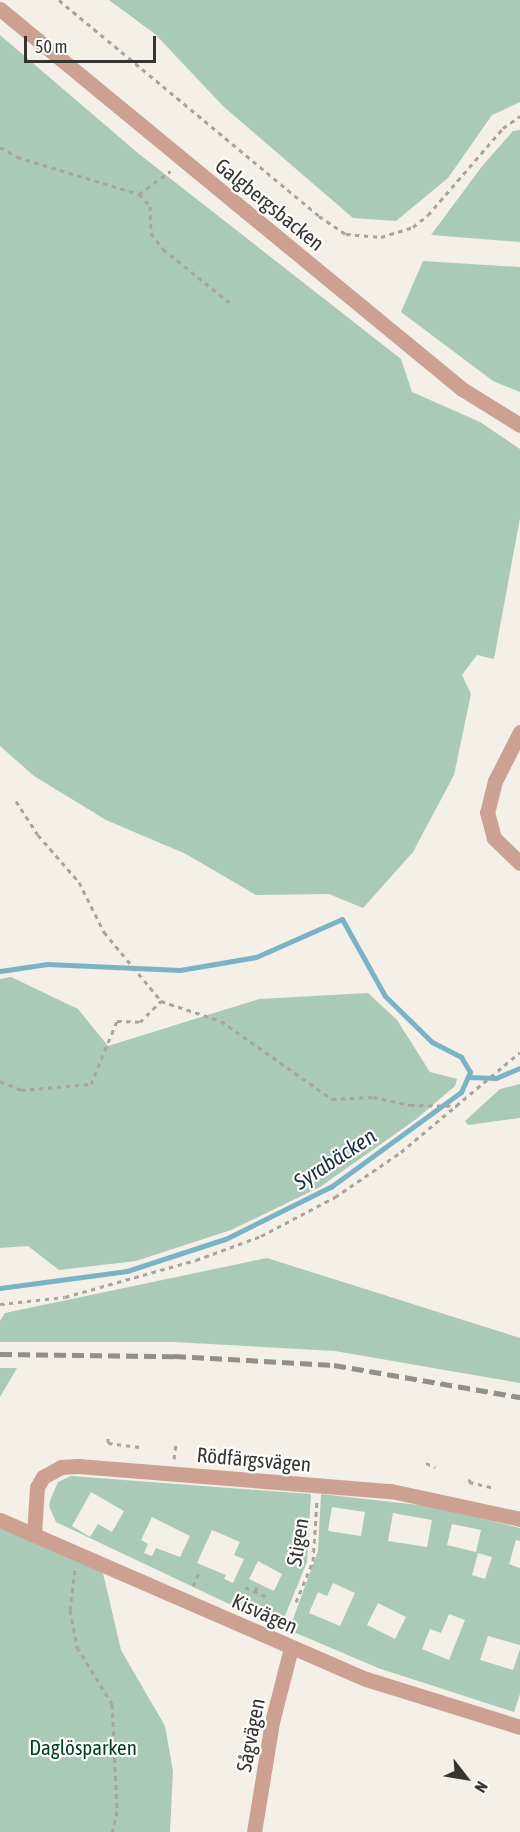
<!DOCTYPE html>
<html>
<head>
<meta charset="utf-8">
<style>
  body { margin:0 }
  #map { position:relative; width:520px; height:1832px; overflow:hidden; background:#f4efe7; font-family:"Asap Condensed",sans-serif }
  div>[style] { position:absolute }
  .green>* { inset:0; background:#a8cab6 }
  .stream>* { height:5px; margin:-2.5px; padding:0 2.5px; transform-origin:2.5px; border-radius:2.5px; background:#7ab3c6 }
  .path>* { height:3px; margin-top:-1.5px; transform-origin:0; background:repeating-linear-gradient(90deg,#a8a49e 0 4.5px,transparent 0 9px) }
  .minor>* { height:15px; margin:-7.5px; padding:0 7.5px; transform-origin:7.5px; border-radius:7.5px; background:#cca192 }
  .rail>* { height:4.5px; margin-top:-2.25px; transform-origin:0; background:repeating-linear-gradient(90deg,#928e89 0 12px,transparent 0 18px) }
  span { translate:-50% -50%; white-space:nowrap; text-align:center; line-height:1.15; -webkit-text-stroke:4.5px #fff; paint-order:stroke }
  .street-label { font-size:21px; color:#373532 }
  .park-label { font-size:21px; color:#003e25 }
  .water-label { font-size:22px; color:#15323b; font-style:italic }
  .north { position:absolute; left:436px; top:1748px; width:60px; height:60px; -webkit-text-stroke:4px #fff; paint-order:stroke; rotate:121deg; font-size:16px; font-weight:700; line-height:24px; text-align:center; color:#373532 }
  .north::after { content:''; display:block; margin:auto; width:21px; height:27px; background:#373532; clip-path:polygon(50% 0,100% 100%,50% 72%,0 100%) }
  .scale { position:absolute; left:24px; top:36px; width:132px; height:27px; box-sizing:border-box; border:3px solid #373532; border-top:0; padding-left:8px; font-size:18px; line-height:21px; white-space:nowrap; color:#373532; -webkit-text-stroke:4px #fff; paint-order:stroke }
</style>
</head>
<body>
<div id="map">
  <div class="green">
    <div style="clip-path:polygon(109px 0,520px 0,520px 102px,492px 115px,448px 178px,396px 221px,353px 218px,223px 106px,155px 34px)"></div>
    <div style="clip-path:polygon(0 35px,139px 154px,401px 359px,412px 392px,480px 422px,520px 449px,520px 518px,494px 659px,477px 655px,462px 675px,471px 694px,454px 775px,413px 852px,363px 908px,329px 894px,256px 895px,186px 854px,106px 820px,34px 776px,0 746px)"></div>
    <div style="clip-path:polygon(520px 130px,520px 242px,431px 235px,483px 165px,513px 131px)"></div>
    <div style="clip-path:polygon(423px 261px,520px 267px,520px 392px,493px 381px,401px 312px)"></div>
    <div style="clip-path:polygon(11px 977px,78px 1009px,108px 1046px,259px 999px,368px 993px,397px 1020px,430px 1072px,457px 1079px,455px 1086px,415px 1120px,320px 1187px,231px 1230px,136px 1261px,59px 1270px,28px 1246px,0 1248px,0 979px)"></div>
    <div style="clip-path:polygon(520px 1084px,520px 1118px,468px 1125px,465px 1121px,500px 1089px)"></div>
    <div style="clip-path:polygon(267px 1258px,520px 1338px,520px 1383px,335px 1351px,174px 1342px,0 1342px,0 1321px,5px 1313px)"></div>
    <div style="clip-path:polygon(0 1368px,17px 1368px,0 1397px)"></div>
    <div style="clip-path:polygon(evenodd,71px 1476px,311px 1494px,307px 1562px,280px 1628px,56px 1522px,49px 1506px,51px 1498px,58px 1482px,71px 1476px,91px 1492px,124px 1511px,112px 1532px,98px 1524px,90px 1537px,72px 1526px,91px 1492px,71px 1476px,152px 1517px,190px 1536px,180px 1557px,156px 1548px,152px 1556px,144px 1553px,148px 1544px,141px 1540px,152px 1517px,71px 1476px,212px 1530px,240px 1542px,234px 1555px,244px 1559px,233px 1583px,224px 1579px,226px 1575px,197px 1563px,212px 1530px,71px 1476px,258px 1561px,282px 1574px,274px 1591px,249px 1579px,258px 1561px)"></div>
    <div style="clip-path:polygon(evenodd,321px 1494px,437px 1507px,520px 1528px,520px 1541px,516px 1540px,509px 1564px,520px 1568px,520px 1645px,488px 1636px,480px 1660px,513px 1670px,520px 1649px,520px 1694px,514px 1712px,378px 1668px,289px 1630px,318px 1551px,321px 1494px,332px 1507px,365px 1512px,361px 1536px,328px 1531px,332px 1507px,321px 1494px,393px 1513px,432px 1520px,427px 1547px,388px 1541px,393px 1513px,321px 1494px,452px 1524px,481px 1530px,476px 1552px,447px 1545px,452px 1524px,321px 1494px,478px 1553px,492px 1557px,485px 1579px,472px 1575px,478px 1553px,321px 1494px,333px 1583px,355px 1593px,340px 1626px,309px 1613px,318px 1592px,327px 1596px,333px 1583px,321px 1494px,378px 1603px,406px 1617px,395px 1639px,367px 1625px,378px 1603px,321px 1494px,449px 1614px,465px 1620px,449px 1660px,422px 1649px,430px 1629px,441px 1633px,449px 1614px)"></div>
    <div style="clip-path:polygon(0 1528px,99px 1556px,121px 1650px,165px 1726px,173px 1771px,170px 1832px,0 1832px)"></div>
  </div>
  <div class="stream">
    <div style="left:0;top:971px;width:48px;rotate:-8.5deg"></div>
    <div style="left:47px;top:964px;width:133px;rotate:2.6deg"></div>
    <div style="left:180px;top:970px;width:77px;rotate:-9.7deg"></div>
    <div style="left:256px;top:957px;width:94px;rotate:-23.8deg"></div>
    <div style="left:342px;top:919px;width:88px;rotate:60.8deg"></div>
    <div style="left:385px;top:996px;width:66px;rotate:44.4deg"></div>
    <div style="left:432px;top:1042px;width:33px;rotate:27deg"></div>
    <div style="left:461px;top:1057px;width:17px;rotate:59deg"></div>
    <div style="left:470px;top:1072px;width:22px;rotate:114deg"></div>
    <div style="left:461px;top:1092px;width:160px;rotate:143.9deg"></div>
    <div style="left:332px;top:1186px;width:119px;rotate:153.6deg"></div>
    <div style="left:225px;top:1239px;width:103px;rotate:161.9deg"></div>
    <div style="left:127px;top:1271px;width:128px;rotate:172.4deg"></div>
    <div style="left:469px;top:1077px;width:27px;rotate:2deg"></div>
    <div style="left:496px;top:1078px;width:25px;rotate:-23deg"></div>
  </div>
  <div class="path">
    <div style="left:59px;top:0;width:338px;rotate:39.7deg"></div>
    <div style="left:319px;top:216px;width:32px;rotate:34deg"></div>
    <div style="left:346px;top:234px;width:35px;rotate:5deg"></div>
    <div style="left:381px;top:237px;width:34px;rotate:-17deg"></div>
    <div style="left:413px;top:227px;width:19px;rotate:-39deg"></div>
    <div style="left:428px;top:215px;width:115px;rotate:-49.2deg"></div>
    <div style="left:503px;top:128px;width:21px;rotate:-35deg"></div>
    <div style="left:0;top:147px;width:20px;rotate:30deg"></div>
    <div style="left:17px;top:157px;width:127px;rotate:16.9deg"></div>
    <div style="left:139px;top:194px;width:39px;rotate:-36deg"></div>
    <div style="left:139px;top:194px;width:16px;rotate:47deg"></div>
    <div style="left:150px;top:206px;width:27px;rotate:88deg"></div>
    <div style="left:151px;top:233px;width:20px;rotate:53deg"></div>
    <div style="left:163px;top:249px;width:85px;rotate:38.8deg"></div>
    <div style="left:16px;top:801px;width:40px;rotate:57.1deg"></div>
    <div style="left:38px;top:835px;width:62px;rotate:48.9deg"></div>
    <div style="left:79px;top:882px;width:56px;rotate:63.4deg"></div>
    <div style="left:104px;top:932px;width:89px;rotate:50.4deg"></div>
    <div style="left:161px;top:1001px;width:63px;rotate:18.4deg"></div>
    <div style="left:221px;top:1021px;width:136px;rotate:35.1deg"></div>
    <div style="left:332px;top:1099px;width:41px;rotate:-2.8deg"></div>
    <div style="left:373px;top:1097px;width:38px;rotate:12deg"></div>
    <div style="left:410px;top:1105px;width:47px;rotate:1.2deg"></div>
    <div style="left:0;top:1081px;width:23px;rotate:23deg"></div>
    <div style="left:21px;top:1090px;width:70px;rotate:-4.9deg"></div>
    <div style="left:91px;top:1084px;width:68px;rotate:-67.6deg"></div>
    <div style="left:117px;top:1021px;width:23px;rotate:2deg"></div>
    <div style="left:140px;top:1022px;width:30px;rotate:-45deg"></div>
    <div style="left:0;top:1304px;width:65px;rotate:-6.1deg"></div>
    <div style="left:65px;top:1297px;width:136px;rotate:-15.8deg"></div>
    <div style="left:196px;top:1260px;width:69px;rotate:-20.3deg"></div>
    <div style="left:261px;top:1236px;width:84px;rotate:-27.8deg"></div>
    <div style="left:335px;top:1197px;width:80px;rotate:-34.3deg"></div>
    <div style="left:401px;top:1152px;width:155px;rotate:-40deg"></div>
    <div style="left:108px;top:1438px;width:5px;rotate:90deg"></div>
    <div style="left:108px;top:1443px;width:34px;rotate:7deg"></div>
    <div style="left:211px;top:1451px;width:19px;rotate:6deg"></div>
    <div style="left:230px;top:1453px;width:6px;rotate:-81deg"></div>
    <div style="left:174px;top:1459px;width:16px;rotate:-83deg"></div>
    <div style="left:426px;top:1463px;width:10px;rotate:24deg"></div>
    <div style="left:470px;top:1479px;width:3px;rotate:108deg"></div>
    <div style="left:469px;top:1482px;width:26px;rotate:13deg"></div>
    <div style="left:75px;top:1570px;width:40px;rotate:97.1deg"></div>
    <div style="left:70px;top:1610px;width:38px;rotate:79deg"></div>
    <div style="left:77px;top:1647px;width:67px;rotate:58.4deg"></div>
    <div style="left:112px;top:1704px;width:107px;rotate:87.3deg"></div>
    <div style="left:117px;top:1811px;width:22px;rotate:103deg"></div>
    <div style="left:193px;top:1586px;width:17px;rotate:-66deg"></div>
    <div style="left:245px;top:1587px;width:23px;rotate:25deg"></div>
    <div style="left:255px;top:1591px;width:8px;rotate:-60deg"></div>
    <div style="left:296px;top:1602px;width:44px;rotate:-67.5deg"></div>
    <div style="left:313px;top:1561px;width:61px;rotate:-86.2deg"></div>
  </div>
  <div class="minor">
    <div style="left:0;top:9px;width:598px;rotate:39.44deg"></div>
    <div style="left:462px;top:389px;width:68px;rotate:31.8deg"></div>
    <div style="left:520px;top:732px;width:55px;rotate:117deg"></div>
    <div style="left:495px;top:781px;width:32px;rotate:104deg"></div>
    <div style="left:487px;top:812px;width:27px;rotate:75deg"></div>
    <div style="left:494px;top:838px;width:36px;rotate:44deg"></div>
    <div style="left:0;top:1520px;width:399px;rotate:23.5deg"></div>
    <div style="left:366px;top:1679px;width:161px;rotate:17.3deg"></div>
    <div style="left:34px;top:1534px;width:47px;rotate:-86.3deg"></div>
    <div style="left:37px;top:1487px;width:12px;rotate:-59deg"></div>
    <div style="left:43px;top:1477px;width:21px;rotate:-29deg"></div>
    <div style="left:61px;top:1467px;width:17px;rotate:-3deg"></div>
    <div style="left:78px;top:1466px;width:314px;rotate:4.6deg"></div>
    <div style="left:391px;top:1491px;width:132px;rotate:12.2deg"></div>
    <div style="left:254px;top:1832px;width:111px;rotate:-80.7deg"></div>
    <div style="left:272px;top:1722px;width:76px;rotate:-75.6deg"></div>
  </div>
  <div class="rail">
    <div style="left:0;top:1354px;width:174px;rotate:0.7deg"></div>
    <div style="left:174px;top:1356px;width:160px;rotate:3.2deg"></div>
    <div style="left:334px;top:1365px;width:189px;rotate:9.8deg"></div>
  </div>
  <div class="street-label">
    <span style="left:270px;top:204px;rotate:39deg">Galgbergsbacken</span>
    <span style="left:254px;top:1459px;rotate:5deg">Rödfärgsvägen</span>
    <span style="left:297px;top:1542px;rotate:-81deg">Stigen</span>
    <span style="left:265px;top:1613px;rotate:24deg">Kisvägen</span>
    <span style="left:250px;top:1735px;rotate:-79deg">Sågvägen</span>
  </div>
  <div class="park-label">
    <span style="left:83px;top:1747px">Daglösparken</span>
  </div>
  <div class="water-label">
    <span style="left:335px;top:1159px;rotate:-33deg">Syrabäcken</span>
  </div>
  <div class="north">N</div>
  <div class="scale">50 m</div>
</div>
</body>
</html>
